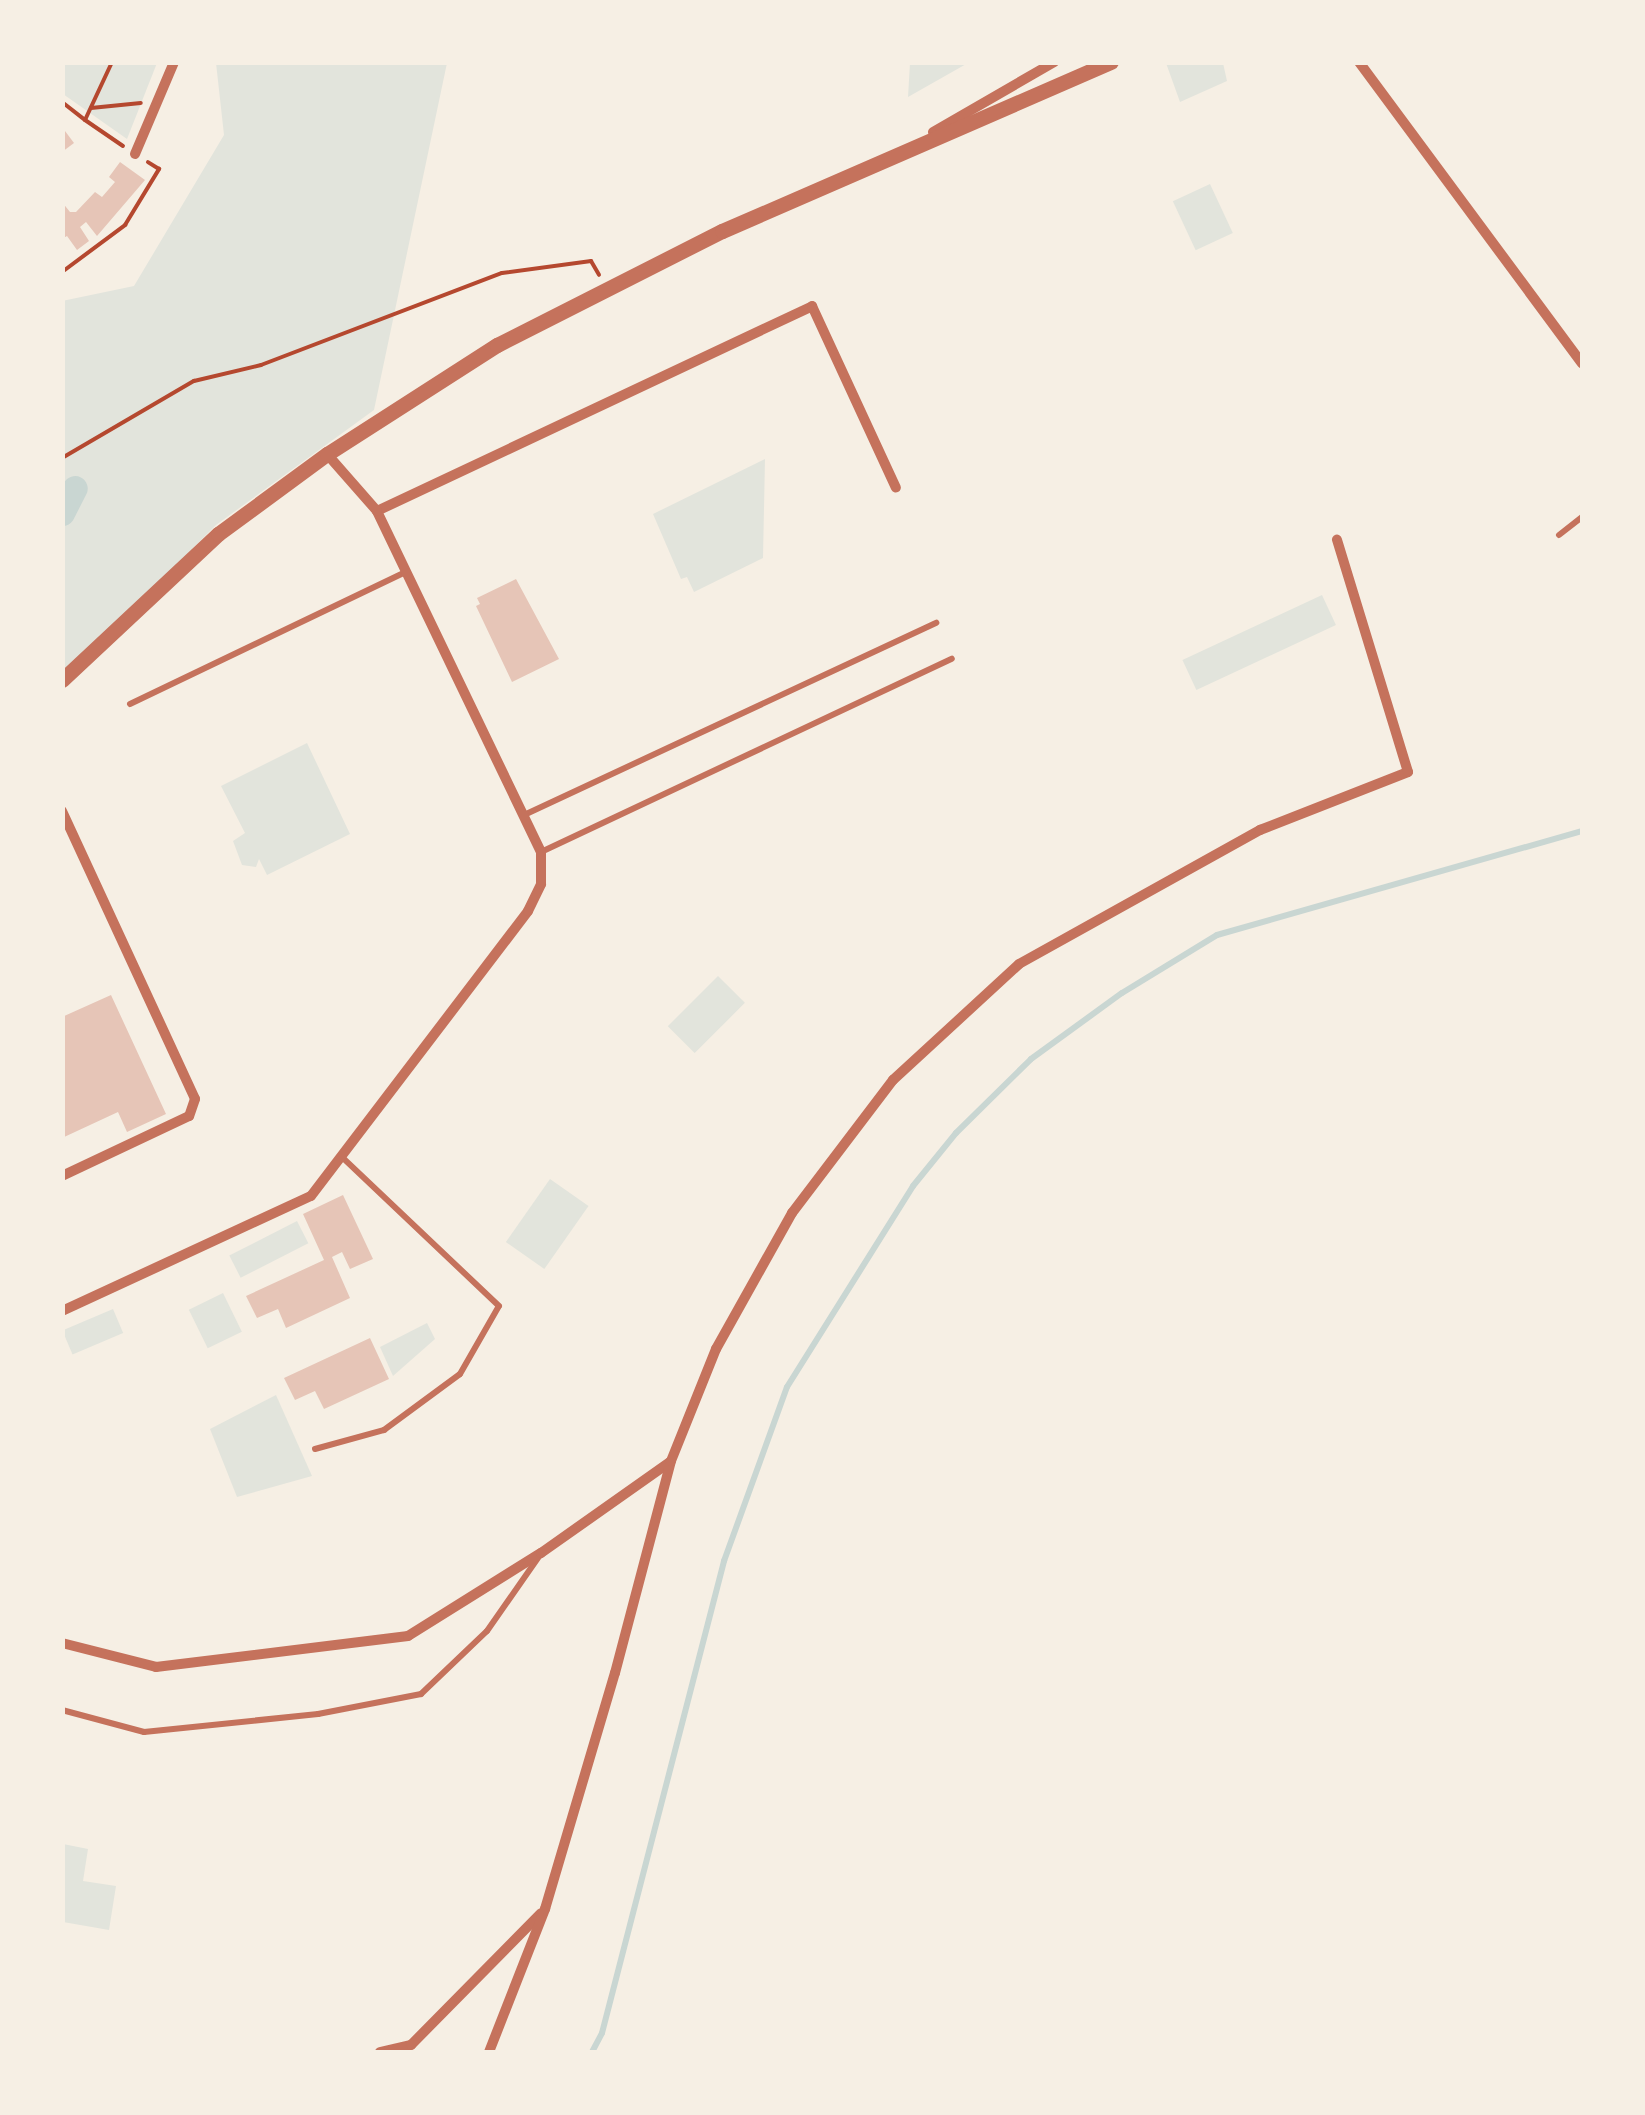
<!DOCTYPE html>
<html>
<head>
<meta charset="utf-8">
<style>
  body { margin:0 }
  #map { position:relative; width:1645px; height:2115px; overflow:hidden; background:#f6efe4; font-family:"Source Sans 3",sans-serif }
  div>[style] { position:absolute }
  .green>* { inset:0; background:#e2e4dc; transform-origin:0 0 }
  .stream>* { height:6px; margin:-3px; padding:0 3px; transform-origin:3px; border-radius:3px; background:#c9d6d2 }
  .canal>* { height:25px; margin:-12.5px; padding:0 12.5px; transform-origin:12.5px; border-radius:12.5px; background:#c9d6d2 }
  .building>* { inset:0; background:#e6c5b7 }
  .path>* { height:4px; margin:-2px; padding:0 2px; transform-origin:2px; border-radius:2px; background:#b5482f }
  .service>* { height:6px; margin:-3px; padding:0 3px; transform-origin:3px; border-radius:3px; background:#c5725c }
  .minor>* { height:10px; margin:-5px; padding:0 5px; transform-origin:5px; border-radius:5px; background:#c5725c }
  .tertiary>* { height:15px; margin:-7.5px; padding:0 7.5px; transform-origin:7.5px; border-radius:7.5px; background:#c5725c }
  span { translate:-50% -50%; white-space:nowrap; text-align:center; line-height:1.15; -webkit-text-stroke:8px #f6efe4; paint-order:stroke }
  .frame { position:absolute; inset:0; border:65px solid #f6efe4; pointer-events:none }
</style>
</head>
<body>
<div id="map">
  <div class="green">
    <div style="clip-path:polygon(62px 63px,157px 63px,127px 139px,63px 94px)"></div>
    <div style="clip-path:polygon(216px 63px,447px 63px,374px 410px,216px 525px,70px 672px,62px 665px,62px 301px,134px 286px,224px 135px)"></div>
    <div style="clip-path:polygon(910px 63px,910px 62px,968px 63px,908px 97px)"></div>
    <div style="clip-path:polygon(1166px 63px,1223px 63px,1227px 81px,1180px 102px)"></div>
    <div style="left:1210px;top:184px;width:54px;height:41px;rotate:65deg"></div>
    <div style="clip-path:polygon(765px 459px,763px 558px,694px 592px,687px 577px,681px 579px,653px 514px)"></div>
    <div style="left:1322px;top:595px;width:33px;height:154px;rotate:65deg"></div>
    <div style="clip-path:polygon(307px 743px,350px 834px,267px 875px,259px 859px,256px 867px,242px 865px,233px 841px,245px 833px,221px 786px)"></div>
    <div style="left:718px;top:976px;width:38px;height:71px;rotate:45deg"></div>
    <div style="left:550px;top:1179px;width:47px;height:77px;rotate:35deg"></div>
    <div style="left:297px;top:1221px;width:25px;height:76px;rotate:63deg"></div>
    <div style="left:223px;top:1293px;width:43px;height:38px;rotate:64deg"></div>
    <div style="left:113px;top:1309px;width:26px;height:55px;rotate:67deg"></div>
    <div style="clip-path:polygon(427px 1323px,435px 1339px,393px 1376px,380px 1347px)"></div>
    <div style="clip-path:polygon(276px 1395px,312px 1476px,237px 1497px,210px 1429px)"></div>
    <div style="clip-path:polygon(63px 1844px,88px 1849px,83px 1881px,116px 1886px,109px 1930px,63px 1922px)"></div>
  </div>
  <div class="stream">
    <div style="left:592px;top:2052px;width:21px;rotate:-62deg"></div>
    <div style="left:602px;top:2033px;width:488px;rotate:-75.5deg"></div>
    <div style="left:724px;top:1561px;width:185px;rotate:-70.1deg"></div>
    <div style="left:787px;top:1387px;width:237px;rotate:-57.9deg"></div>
    <div style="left:913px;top:1186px;width:68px;rotate:-50.9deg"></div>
    <div style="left:956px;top:1133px;width:105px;rotate:-44.6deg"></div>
    <div style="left:1031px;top:1059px;width:112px;rotate:-36deg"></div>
    <div style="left:1122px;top:993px;width:111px;rotate:-31.4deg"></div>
    <div style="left:1217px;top:935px;width:380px;rotate:-15.9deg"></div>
  </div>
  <div class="canal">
    <div style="left:62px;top:513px;width:28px;rotate:-63deg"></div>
  </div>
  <div class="building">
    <div style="clip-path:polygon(62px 127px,74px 143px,62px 152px)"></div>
    <div style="clip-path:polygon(120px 162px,145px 180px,97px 236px,86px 222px,80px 227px,89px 241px,77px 250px,67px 236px,62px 239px,62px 202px,70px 212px,76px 212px,95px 192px,102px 197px,115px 182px,109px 177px)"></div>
    <div style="clip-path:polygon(516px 579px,559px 659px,512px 682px,476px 606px,480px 604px,477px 598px)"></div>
    <div style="clip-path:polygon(111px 995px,166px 1114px,127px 1132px,118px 1112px,62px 1138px,62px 1017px)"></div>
    <div style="clip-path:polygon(343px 1195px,373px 1259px,350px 1269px,342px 1252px,332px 1257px,350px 1298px,286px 1328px,278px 1309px,257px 1318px,246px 1296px,324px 1260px,303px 1214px)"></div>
    <div style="clip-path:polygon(370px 1338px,389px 1379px,324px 1409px,315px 1391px,295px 1400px,284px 1378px)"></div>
  </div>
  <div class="path">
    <div style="left:62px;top:102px;width:29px;rotate:38deg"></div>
    <div style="left:85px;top:120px;width:64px;rotate:-65deg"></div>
    <div style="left:91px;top:108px;width:50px;rotate:-5.7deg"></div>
    <div style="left:85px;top:120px;width:46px;rotate:34.4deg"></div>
    <div style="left:62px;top:272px;width:79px;rotate:-36.7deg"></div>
    <div style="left:125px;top:225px;width:66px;rotate:-58.7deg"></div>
    <div style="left:159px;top:169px;width:13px;rotate:-148deg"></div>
    <div style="left:62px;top:458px;width:153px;rotate:-30.3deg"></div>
    <div style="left:194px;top:381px;width:69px;rotate:-13.4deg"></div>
    <div style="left:261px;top:365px;width:258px;rotate:-20.9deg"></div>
    <div style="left:502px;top:273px;width:90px;rotate:-7.7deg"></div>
    <div style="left:591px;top:261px;width:16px;rotate:60deg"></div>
  </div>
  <div class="service">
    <div style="left:1559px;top:535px;width:29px;rotate:-38deg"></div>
    <div style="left:130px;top:704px;width:305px;rotate:-25.6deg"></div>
    <div style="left:524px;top:815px;width:455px;rotate:-25deg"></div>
    <div style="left:541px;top:852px;width:454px;rotate:-25.2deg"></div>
    <div style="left:315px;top:1449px;width:72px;rotate:-15.4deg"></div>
    <div style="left:384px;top:1430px;width:94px;rotate:-36.4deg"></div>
    <div style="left:460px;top:1374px;width:78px;rotate:-60.2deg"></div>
    <div style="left:499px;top:1306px;width:216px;rotate:-136.5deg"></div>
    <div style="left:62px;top:1710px;width:85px;rotate:15deg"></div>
    <div style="left:144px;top:1732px;width:175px;rotate:-5.9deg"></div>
    <div style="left:318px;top:1714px;width:105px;rotate:-11deg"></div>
    <div style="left:421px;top:1694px;width:91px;rotate:-43.7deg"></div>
    <div style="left:487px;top:1631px;width:89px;rotate:-55.1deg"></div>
  </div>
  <div class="minor">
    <div style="left:1359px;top:62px;width:375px;rotate:53.5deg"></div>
    <div style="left:933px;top:132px;width:140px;rotate:-30deg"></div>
    <div style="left:135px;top:154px;width:100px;rotate:-67deg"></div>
    <div style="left:377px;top:511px;width:481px;rotate:-25.2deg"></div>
    <div style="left:812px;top:306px;width:200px;rotate:65.2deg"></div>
    <div style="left:62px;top:811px;width:317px;rotate:65.2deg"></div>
    <div style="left:195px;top:1099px;width:18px;rotate:109deg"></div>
    <div style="left:189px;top:1116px;width:140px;rotate:154.7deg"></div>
    <div style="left:62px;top:1311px;width:274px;rotate:-24.8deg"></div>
    <div style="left:311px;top:1196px;width:358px;rotate:-52.7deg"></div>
    <div style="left:528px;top:911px;width:30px;rotate:-64deg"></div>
    <div style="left:541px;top:884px;width:32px;rotate:-90deg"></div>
    <div style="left:541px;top:852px;width:378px;rotate:-115.7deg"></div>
    <div style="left:377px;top:511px;width:76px;rotate:-131.3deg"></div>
    <div style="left:62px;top:1643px;width:97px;rotate:14.3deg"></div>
    <div style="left:156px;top:1667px;width:254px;rotate:-7deg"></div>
    <div style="left:408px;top:1636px;width:157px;rotate:-32deg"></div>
    <div style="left:541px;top:1553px;width:158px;rotate:-35.2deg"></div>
    <div style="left:380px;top:2052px;width:32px;rotate:-13deg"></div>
    <div style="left:411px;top:2045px;width:185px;rotate:-45.4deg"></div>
    <div style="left:489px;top:2052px;width:154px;rotate:-68.6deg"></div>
    <div style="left:545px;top:1909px;width:246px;rotate:-73.5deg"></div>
    <div style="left:615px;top:1673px;width:219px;rotate:-75.2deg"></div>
    <div style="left:671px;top:1461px;width:121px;rotate:-68.1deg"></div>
    <div style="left:716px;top:1349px;width:156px;rotate:-60.8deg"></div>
    <div style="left:792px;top:1213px;width:167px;rotate:-52.8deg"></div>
    <div style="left:893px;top:1080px;width:171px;rotate:-42.6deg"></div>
    <div style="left:1019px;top:964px;width:276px;rotate:-29.1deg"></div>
    <div style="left:1260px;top:830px;width:159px;rotate:-21.4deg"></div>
    <div style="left:1408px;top:772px;width:243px;rotate:-107deg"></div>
  </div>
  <div class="tertiary">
    <div style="left:62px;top:680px;width:214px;rotate:-43.1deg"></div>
    <div style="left:218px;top:534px;width:135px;rotate:-36.3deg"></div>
    <div style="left:327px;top:454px;width:202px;rotate:-32.7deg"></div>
    <div style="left:497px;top:345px;width:252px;rotate:-26.9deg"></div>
    <div style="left:722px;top:231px;width:424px;rotate:-23.5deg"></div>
  </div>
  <div class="frame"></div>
</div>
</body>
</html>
